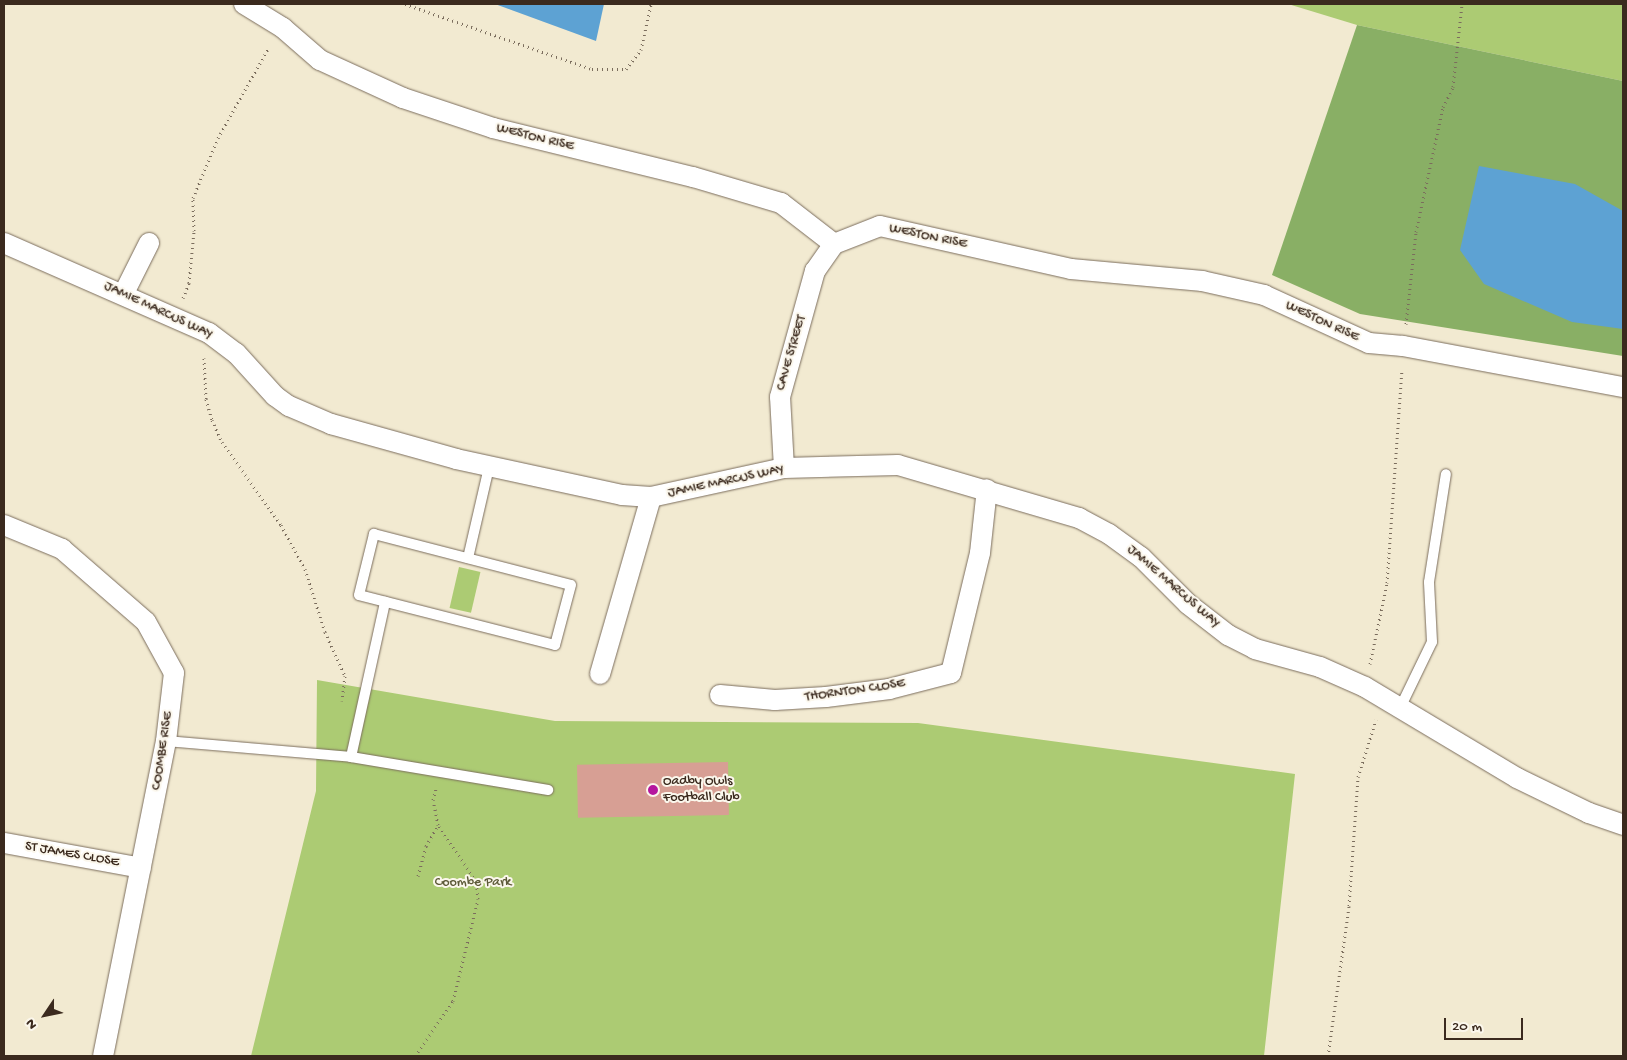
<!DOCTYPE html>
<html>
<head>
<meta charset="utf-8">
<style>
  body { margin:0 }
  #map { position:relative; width:1627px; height:1060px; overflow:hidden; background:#f2ead1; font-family:"Gochi Hand",sans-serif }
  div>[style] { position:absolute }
  .green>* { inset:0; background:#accb73; transform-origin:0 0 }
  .forest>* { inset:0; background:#89af65 }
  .water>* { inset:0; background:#5da2d3 }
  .building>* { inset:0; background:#d79f94; transform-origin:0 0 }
  .path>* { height:3px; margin-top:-1.5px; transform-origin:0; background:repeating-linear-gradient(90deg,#7b6d5d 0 1px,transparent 0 5px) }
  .roads { filter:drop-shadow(0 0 1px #7b6d5d) drop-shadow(0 0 1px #7b6d5d) }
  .lane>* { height:10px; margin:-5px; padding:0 5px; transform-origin:5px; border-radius:5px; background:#fff }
  .street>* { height:20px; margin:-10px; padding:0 10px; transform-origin:10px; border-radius:10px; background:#fff }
  .dots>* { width:14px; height:14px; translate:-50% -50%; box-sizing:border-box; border:2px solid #fbf7ec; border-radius:50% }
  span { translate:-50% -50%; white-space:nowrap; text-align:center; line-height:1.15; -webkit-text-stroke:4px #fbf7ec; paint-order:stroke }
  .street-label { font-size:14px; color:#3b2a1e }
  .poi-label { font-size:14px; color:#3b2a1e }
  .left { translate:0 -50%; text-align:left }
  .park-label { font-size:14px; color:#5d5a38 }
  .frame { position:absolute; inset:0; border:5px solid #3b2a1e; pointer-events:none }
  .north { position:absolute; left:20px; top:990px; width:50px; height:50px; -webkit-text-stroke:4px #fbf7ec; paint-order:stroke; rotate:236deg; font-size:14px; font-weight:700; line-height:20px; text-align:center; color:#3b2a1e }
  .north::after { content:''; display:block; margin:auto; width:18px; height:22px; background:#3b2a1e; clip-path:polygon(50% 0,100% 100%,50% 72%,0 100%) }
  .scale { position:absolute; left:1444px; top:1018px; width:79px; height:22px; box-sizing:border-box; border:2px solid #3b2a1e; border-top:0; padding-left:6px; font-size:15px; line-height:18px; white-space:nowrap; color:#3b2a1e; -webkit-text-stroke:4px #fbf7ec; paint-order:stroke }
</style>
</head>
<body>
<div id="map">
  <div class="green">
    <div style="clip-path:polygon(1288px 4px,1623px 4px,1623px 81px,1357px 25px)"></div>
    <div style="left:459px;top:567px;width:22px;height:42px;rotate:13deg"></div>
    <div style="clip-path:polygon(317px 680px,555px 721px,918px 723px,1295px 774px,1264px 1056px,251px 1056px,316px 791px)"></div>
  </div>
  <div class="forest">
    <div style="clip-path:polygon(1357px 25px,1623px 81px,1623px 356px,1360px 314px,1272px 275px)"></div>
  </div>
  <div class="water">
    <div style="clip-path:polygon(495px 4px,604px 4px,596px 41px)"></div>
    <div style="clip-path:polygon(1479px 166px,1575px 184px,1623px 211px,1623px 329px,1572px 322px,1484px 284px,1460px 250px)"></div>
  </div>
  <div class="building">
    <div style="left:728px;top:762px;width:53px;height:151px;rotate:89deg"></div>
  </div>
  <div class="path">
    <div style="left:405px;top:4px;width:198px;rotate:19.2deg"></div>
    <div style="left:592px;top:69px;width:34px"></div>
    <div style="left:626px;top:69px;width:24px;rotate:-52deg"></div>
    <div style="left:641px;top:50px;width:47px;rotate:-77.7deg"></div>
    <div style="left:183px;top:298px;width:16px;rotate:-68deg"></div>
    <div style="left:189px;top:283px;width:52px;rotate:-84.5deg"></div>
    <div style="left:194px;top:231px;width:33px;rotate:-92deg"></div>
    <div style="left:193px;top:198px;width:65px;rotate:-67.4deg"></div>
    <div style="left:218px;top:138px;width:104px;rotate:-60.7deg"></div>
    <div style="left:1406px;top:324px;width:93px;rotate:-83.8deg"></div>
    <div style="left:1416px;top:232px;width:128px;rotate:-77.8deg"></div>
    <div style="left:1443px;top:107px;width:22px;rotate:-63deg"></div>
    <div style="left:1453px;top:87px;width:83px;rotate:-83.8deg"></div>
    <div style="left:204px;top:358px;width:41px;rotate:87.2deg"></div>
    <div style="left:206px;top:399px;width:22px;rotate:74deg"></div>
    <div style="left:212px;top:420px;width:24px;rotate:66deg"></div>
    <div style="left:222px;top:442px;width:102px;rotate:54.6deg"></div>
    <div style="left:281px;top:525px;width:50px;rotate:61.4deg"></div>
    <div style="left:305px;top:569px;width:66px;rotate:72.4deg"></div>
    <div style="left:325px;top:632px;width:48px;rotate:65.6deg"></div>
    <div style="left:345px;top:676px;width:25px;rotate:97deg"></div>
    <div style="left:1370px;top:664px;width:83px;rotate:-78.1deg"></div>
    <div style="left:1387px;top:583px;width:214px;rotate:-86deg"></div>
    <div style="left:418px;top:876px;width:31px;rotate:-75deg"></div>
    <div style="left:426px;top:846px;width:24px;rotate:-60deg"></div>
    <div style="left:415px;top:1056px;width:67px;rotate:-55.4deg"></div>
    <div style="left:453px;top:1001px;width:105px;rotate:-76.2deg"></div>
    <div style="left:478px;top:899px;width:18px;rotate:-96deg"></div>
    <div style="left:476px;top:881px;width:68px;rotate:-124.2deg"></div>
    <div style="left:438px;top:825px;width:25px;rotate:-101deg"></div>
    <div style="left:433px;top:800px;width:11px;rotate:-75deg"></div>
    <div style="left:1328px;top:1056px;width:151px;rotate:-82deg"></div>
    <div style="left:1349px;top:906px;width:129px;rotate:-86deg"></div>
    <div style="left:1358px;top:777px;width:60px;rotate:-72.5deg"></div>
  </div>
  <div class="roads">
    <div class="lane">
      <div style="left:374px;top:534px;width:203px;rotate:14.5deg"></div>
      <div style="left:571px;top:585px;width:62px;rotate:104.9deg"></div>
      <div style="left:555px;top:645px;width:202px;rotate:-165.7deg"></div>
      <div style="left:359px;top:595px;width:63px;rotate:-76.2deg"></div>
      <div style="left:468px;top:558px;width:93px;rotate:-77deg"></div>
      <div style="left:1401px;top:706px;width:71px;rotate:-64.2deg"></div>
      <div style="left:1432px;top:642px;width:60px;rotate:-92.9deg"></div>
      <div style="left:1429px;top:582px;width:109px;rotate:-81.1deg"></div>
      <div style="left:166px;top:741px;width:186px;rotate:4.9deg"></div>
      <div style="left:351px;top:757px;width:200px;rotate:9.5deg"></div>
      <div style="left:351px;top:757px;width:159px;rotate:-77.6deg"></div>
    </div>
    <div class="street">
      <div style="left:244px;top:4px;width:46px;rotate:31.6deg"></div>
      <div style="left:283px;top:28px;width:49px;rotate:40.9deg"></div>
      <div style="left:320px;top:60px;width:91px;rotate:24.6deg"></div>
      <div style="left:403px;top:98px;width:95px;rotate:18.4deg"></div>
      <div style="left:493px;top:128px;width:206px;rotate:13.8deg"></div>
      <div style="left:693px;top:177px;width:92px;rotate:16.5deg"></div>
      <div style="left:781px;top:203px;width:67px;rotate:37.7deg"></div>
      <div style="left:834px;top:244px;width:49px;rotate:-21.4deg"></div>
      <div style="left:880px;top:226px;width:196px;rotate:12.7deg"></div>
      <div style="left:1071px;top:269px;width:132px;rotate:5.2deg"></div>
      <div style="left:1202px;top:281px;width:64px;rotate:12.7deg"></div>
      <div style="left:1264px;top:295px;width:115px;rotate:24.6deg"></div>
      <div style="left:1369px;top:343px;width:34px;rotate:5deg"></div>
      <div style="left:1403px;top:346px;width:224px;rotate:10.6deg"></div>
      <div style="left:4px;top:243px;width:224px;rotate:23.7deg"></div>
      <div style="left:209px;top:333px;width:34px;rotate:37deg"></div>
      <div style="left:236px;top:353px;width:58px;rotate:47.8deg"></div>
      <div style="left:275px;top:396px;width:17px;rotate:36deg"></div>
      <div style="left:289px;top:406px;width:46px;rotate:23.2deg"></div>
      <div style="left:331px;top:424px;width:130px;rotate:15.6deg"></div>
      <div style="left:456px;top:459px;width:170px;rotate:12.2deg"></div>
      <div style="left:622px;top:495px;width:29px;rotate:4deg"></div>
      <div style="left:651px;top:497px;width:136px;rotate:-12.3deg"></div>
      <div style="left:784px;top:468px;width:114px;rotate:-1.5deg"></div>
      <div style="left:898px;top:465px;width:189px;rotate:16.3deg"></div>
      <div style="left:1079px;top:518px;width:34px;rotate:28deg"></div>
      <div style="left:1109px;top:534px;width:39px;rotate:36deg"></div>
      <div style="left:1141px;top:557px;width:66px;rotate:45deg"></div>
      <div style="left:1188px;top:604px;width:51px;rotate:37.8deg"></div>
      <div style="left:1228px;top:635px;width:30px;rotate:27deg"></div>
      <div style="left:1255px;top:649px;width:67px;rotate:15.5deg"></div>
      <div style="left:1320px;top:667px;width:49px;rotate:24deg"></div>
      <div style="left:1365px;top:687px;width:177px;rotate:30.9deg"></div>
      <div style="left:1517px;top:778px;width:80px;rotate:25.9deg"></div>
      <div style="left:1589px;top:813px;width:36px;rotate:19deg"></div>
      <div style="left:124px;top:293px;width:56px;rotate:-63.4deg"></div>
      <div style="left:784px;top:468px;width:71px;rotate:-93.2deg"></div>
      <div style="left:780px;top:397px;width:131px;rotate:-74.5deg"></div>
      <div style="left:815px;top:271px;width:33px;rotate:-55deg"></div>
      <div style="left:4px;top:525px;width:63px;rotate:22.5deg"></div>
      <div style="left:62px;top:549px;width:111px;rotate:41deg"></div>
      <div style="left:146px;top:622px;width:58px;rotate:61.2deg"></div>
      <div style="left:174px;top:673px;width:68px;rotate:96.7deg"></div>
      <div style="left:166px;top:741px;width:321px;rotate:101.3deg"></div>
      <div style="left:600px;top:674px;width:184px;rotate:-73.9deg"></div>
      <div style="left:720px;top:695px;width:55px;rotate:5.2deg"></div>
      <div style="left:775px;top:700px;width:51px;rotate:-3.4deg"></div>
      <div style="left:826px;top:697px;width:64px;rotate:-7.2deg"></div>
      <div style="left:889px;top:689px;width:64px;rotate:-14.5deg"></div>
      <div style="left:951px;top:673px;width:123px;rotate:-76.4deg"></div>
      <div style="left:980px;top:553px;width:64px;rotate:-83.8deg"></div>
      <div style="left:4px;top:843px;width:139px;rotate:10.3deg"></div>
    </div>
  </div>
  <div class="dots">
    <div style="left:653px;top:790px;background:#b5179e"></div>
  </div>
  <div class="street-label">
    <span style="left:535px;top:138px;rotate:14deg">WESTON RISE</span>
    <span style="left:928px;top:237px;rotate:12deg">WESTON RISE</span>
    <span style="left:158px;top:311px;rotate:25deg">JAMIE MARCUS WAY</span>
    <span style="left:1322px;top:322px;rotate:25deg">WESTON RISE</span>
    <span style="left:792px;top:353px;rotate:-74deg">CAVE STREET</span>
    <span style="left:726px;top:482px;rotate:-12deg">JAMIE MARCUS WAY</span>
    <span style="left:1173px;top:587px;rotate:41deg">JAMIE MARCUS WAY</span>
    <span style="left:855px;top:691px;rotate:-8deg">THORNTON CLOSE</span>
    <span style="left:163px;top:751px;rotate:-81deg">COOMBE RISE</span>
    <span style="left:72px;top:855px;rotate:10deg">ST JAMES CLOSE</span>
  </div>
  <div class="poi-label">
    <span class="left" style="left:663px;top:790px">Oadby Owls<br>Football Club</span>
  </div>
  <div class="park-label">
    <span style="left:473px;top:883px">Coombe Park</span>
  </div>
  <div class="frame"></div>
  <div class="north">N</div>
  <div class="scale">20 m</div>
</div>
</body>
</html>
